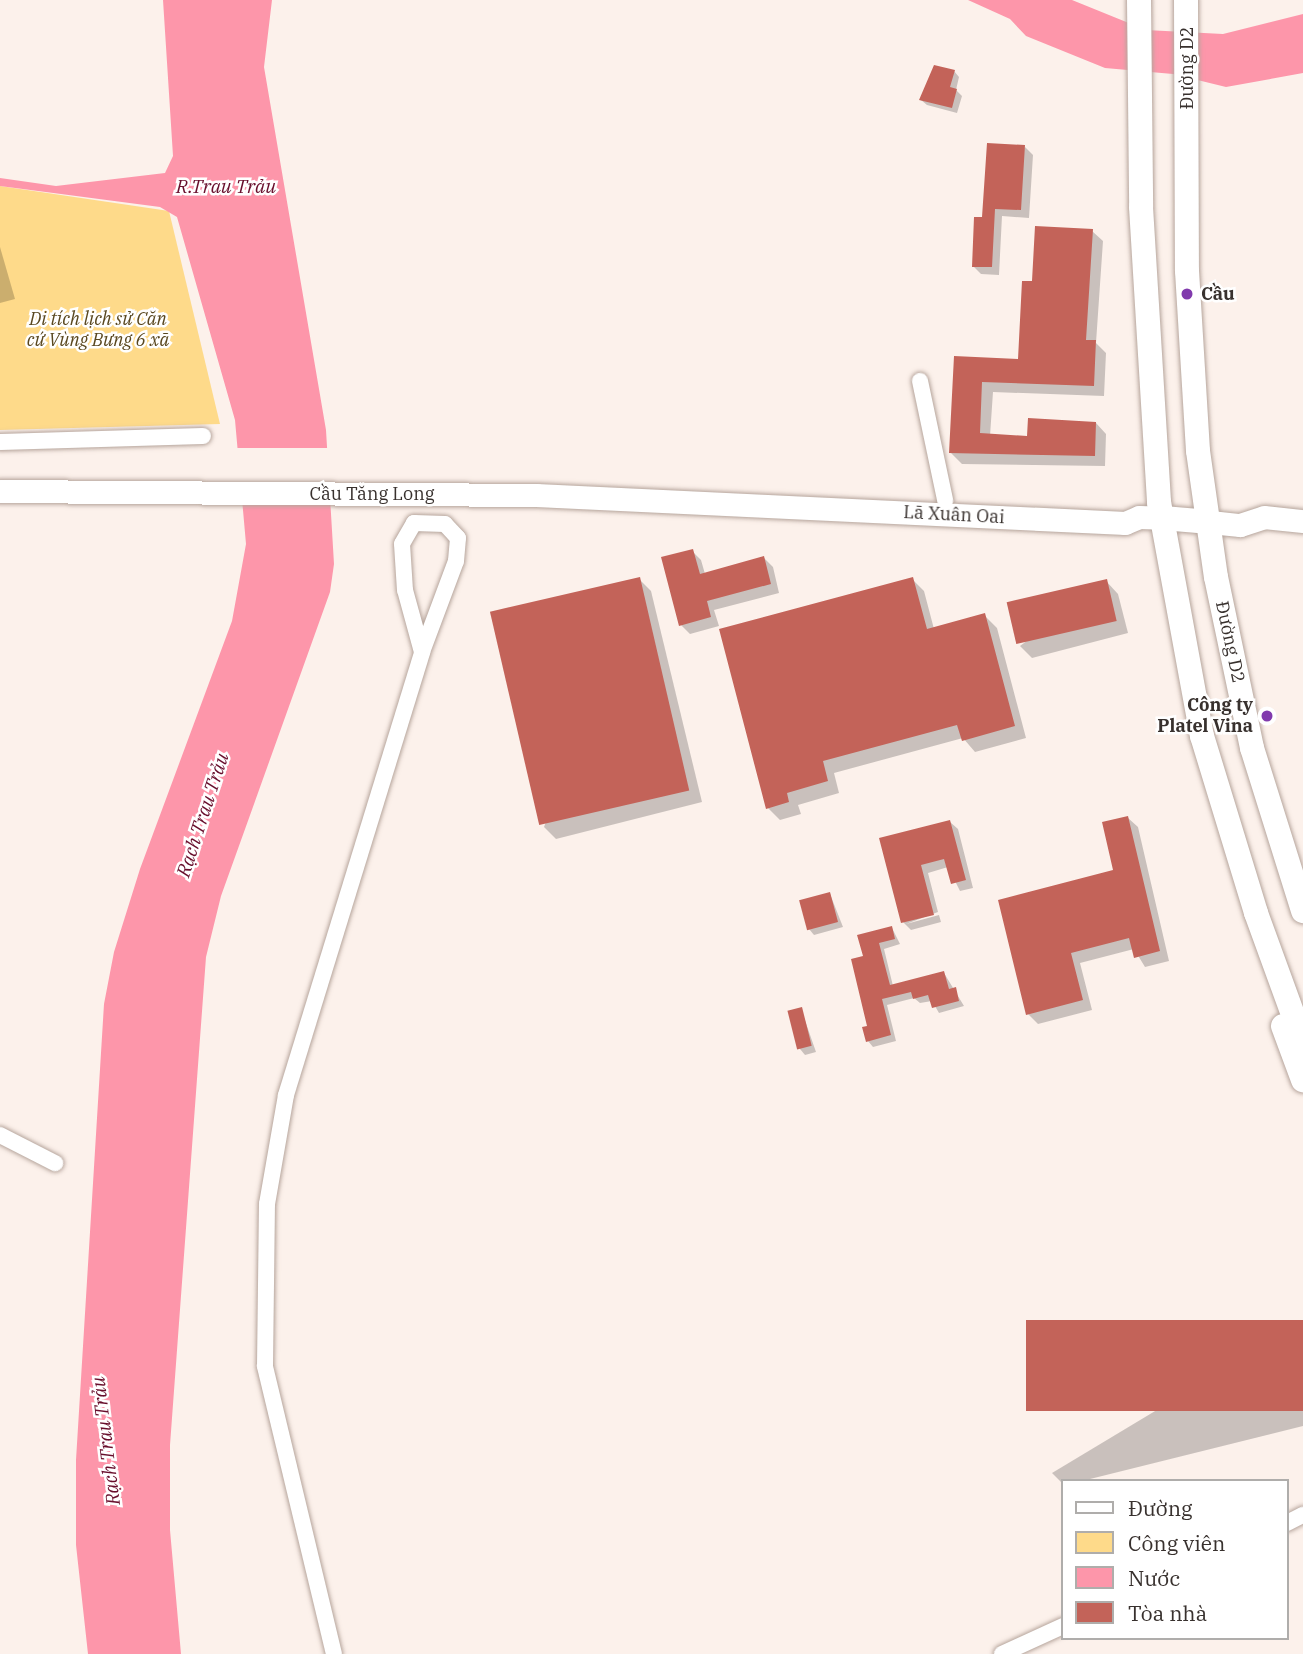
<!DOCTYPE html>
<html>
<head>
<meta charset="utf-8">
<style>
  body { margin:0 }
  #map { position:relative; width:1303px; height:1654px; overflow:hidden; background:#fcf1eb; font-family:"IBM Plex Serif",serif }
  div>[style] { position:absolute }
  .green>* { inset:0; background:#feda8a }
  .water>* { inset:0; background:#fd96aa }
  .pier>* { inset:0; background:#fcf1eb; transform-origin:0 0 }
  .shadow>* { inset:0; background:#0003 }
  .building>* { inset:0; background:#c36359; transform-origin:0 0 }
  .roads { filter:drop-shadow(0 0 2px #b6a59c) drop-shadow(0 0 2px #b6a59c) }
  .minor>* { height:16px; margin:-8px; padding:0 8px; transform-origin:8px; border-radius:8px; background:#fff }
  .secondary>* { height:23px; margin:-11.5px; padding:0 11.5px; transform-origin:11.5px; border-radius:11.5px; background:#fff }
  .primary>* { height:24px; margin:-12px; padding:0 12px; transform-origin:12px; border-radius:12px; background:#fff }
  .dots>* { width:19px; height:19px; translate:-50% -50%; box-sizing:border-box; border:4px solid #fff; border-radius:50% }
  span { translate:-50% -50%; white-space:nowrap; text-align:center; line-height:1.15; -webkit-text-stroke:5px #fff; paint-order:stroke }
  .street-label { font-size:18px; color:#38312e }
  .poi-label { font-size:18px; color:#38312e; font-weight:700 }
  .left { translate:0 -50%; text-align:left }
  .right { translate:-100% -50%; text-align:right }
  .park-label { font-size:18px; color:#59471f; font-style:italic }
  .water-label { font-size:19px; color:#680e2c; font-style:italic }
  .legend { position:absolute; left:1061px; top:1479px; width:228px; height:161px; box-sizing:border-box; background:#fff; border:2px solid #afadab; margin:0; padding:9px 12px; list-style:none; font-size:21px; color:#38312e }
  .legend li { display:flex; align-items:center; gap:14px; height:35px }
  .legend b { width:35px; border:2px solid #afadab }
</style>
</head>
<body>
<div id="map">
  <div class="green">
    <div style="clip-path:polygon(0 186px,169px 211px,220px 424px,0 430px)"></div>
  </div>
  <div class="water">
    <div style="clip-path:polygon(163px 0,272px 0,264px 67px,326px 430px,334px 564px,330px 592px,221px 896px,206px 957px,170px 1445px,170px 1530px,181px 1654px,88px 1654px,76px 1545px,76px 1460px,104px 1004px,114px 952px,140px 869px,232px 621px,246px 544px,235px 420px,177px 217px,160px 207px,0 186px,0 178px,56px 186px,165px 173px,173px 156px)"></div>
    <div style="clip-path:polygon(968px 0,1072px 0,1146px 30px,1223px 34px,1303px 14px,1303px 73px,1226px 87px,1173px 74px,1105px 68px,1026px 36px,1010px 19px)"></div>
  </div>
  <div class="pier">
    <div style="left:234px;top:448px;width:97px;height:34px"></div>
  </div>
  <div class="shadow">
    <div style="clip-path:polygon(954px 71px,959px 77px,956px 90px,962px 96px,957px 113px,927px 105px,921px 100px)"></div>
    <div style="clip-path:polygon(1025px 147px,1033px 155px,1029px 218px,1002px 216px,999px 275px,981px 274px,973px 266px,984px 219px)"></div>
    <div style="clip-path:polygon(1092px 231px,1103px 241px,1096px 343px,1106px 353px,1104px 396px,993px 392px,990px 436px,1029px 438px,1096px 423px,1106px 434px,1105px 466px,962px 464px,951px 453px,956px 358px,1020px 361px,1033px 283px)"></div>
    <div style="clip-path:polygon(0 247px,15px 299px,0 303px)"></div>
    <div style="clip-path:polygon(692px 551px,701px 560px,705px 574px,764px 558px,773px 567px,779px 593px,714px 610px,719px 626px,690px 634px,681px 625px)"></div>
    <div style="clip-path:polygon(639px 579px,651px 591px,702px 802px,556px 839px,544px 827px)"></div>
    <div style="clip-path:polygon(912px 579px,924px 591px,934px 629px,984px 615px,997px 628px,1026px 738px,975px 752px,963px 738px,834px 773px,839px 793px,798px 805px,801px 814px,780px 820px,768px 808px)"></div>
    <div style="clip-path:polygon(1106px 581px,1118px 594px,1128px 633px,1032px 658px,1020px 646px)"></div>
    <div style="clip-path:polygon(1128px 818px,1138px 827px,1169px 961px,1145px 967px,1134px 949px,1080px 963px,1092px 1010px,1038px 1024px,1028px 1014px,1115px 871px)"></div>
    <div style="clip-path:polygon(950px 822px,958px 829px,973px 888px,960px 891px,948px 867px,928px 873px,938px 912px,906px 924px,939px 915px,941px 922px,911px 930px,903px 922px,882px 840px)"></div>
    <div style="clip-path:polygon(830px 894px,843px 927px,814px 935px,809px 929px)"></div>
    <div style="clip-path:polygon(892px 928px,900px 944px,884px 949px,893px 986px,944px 973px,964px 1006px,939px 1013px,932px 1001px,920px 1003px,914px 998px,887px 1005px,896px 1041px,873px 1047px,868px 1041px,865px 957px)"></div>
    <div style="clip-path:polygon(801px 1009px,816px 1052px,805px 1055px,800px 1049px)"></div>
    <div style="clip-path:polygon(1303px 1322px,1303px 1426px,1082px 1481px,1063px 1484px,1052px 1473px)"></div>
  </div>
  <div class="building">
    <div style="clip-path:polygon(934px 65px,955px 70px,950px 87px,957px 89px,952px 108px,919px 100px)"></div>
    <div style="clip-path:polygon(987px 143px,1025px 145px,1021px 210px,995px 209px,992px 267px,972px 267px,974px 217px,982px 217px)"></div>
    <div style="clip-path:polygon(1035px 226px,1093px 229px,1086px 340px,1096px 340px,1094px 386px,982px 382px,980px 433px,1027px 436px,1028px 418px,1096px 422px,1095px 456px,949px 453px,954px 356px,1018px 359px,1022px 281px,1032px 281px)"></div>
    <div style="clip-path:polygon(693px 549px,700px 574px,764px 556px,771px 584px,707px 601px,711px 617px,679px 626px,661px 557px)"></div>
    <div style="left:640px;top:577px;width:219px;height:154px;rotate:77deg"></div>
    <div style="clip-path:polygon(913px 577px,927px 629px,985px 613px,1015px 726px,962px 741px,957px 725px,823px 761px,828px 781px,787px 793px,789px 802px,766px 809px,719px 629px)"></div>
    <div style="left:1107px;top:579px;width:43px;height:103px;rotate:77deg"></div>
    <div style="clip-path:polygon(1128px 816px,1160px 951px,1134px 958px,1129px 938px,1071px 953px,1083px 1000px,1026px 1015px,998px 900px,1113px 870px,1102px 822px)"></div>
    <div style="clip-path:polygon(950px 820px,966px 880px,951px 884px,944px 859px,921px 865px,934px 915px,901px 923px,879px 838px)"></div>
    <div style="left:830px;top:892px;width:31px;height:32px;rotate:75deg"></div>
    <div style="clip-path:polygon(892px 926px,895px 939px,879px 943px,890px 985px,944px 971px,949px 989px,956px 987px,959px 1001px,932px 1008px,928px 995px,913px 999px,911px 992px,882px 999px,891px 1035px,866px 1042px,862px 1027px,867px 1026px,851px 959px,863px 956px,857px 935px)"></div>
    <div style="left:802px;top:1007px;width:40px;height:15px;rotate:76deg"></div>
    <div style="left:1303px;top:1320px;width:91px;height:277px;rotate:90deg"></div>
  </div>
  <div class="roads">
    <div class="minor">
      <div style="left:920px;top:381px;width:122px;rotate:78.1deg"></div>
      <div style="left:0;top:442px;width:203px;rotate:-1.7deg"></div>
      <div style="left:0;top:1135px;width:62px;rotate:27deg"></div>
      <div style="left:1287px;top:1523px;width:18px;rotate:-27deg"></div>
      <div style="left:334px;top:1654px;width:296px;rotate:-103.5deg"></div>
      <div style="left:265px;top:1366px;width:162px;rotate:-89.3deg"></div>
      <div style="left:267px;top:1204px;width:111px;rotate:-80.1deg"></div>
      <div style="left:286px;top:1095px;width:463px;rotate:-72.9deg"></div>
      <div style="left:422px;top:652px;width:97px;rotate:-69.5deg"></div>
      <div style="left:456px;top:561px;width:23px;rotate:-85deg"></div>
      <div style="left:458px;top:538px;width:19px;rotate:-133deg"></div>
      <div style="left:445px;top:524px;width:31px;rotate:-178deg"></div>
      <div style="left:414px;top:523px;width:24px;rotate:120deg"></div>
      <div style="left:402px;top:544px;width:46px;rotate:86.3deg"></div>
      <div style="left:405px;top:590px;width:64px;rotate:74.7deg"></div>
      <div style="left:1002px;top:1654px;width:67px;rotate:-24.7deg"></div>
    </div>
    <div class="secondary">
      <div style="left:0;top:491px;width:536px;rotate:0.43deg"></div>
      <div style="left:536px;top:495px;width:590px;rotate:2.72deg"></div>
      <div style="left:1125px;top:523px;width:15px;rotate:-23deg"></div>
      <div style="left:1139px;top:517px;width:24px;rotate:2deg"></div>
      <div style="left:1210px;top:522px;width:30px;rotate:6deg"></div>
      <div style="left:1240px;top:525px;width:25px;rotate:-18deg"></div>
      <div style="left:1264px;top:517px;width:39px;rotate:6deg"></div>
    </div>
    <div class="primary">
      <div style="left:1139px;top:0;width:207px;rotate:89.4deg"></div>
      <div style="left:1141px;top:207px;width:296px;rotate:86.5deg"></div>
      <div style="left:1159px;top:502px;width:238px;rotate:79.6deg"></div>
      <div style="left:1202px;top:736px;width:185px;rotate:73deg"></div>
      <div style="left:1256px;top:913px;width:137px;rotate:70deg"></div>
      <div style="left:1186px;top:0;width:271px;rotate:89.8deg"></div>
      <div style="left:1187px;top:271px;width:180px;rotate:86.5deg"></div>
      <div style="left:1198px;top:451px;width:127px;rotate:81.9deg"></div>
      <div style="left:1216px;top:577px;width:175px;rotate:78.1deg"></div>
      <div style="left:1252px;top:748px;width:171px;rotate:72.6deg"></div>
      <div style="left:1163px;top:518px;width:47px;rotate:4.9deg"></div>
      <div style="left:1283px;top:1026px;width:58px;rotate:69.7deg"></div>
    </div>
  </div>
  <div class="dots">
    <div style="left:1187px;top:294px;background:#813aad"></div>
    <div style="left:1267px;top:716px;background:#813aad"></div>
  </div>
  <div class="street-label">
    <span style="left:1187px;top:68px;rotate:-90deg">Đường D2</span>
    <span style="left:372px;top:494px">Cầu Tăng Long</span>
    <span style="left:954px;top:515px;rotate:3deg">Lã Xuân Oai</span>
    <span style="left:1230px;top:642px;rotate:78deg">Đường D2</span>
  </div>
  <div class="poi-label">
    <span class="left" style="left:1201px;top:294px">Cầu</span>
    <span class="right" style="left:1253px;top:716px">Công ty<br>Platel Vina</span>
  </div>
  <div class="park-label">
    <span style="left:98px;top:330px">Di tích lịch sử Căn<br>cứ Vùng Bưng 6 xã</span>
  </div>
  <div class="water-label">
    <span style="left:226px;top:187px">R.Trau Trảu</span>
    <span style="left:203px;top:815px;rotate:-72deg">Rạch Trau Trảu</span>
    <span style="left:106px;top:1441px;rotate:-97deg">Rạch Trau Trảu</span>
  </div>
  <ul class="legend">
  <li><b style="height:9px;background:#fff"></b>Đường</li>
  <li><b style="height:19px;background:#feda8a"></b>Công viên</li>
  <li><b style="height:19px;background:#fd96aa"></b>Nước</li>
  <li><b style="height:19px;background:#c36359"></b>Tòa nhà</li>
  </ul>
</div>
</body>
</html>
